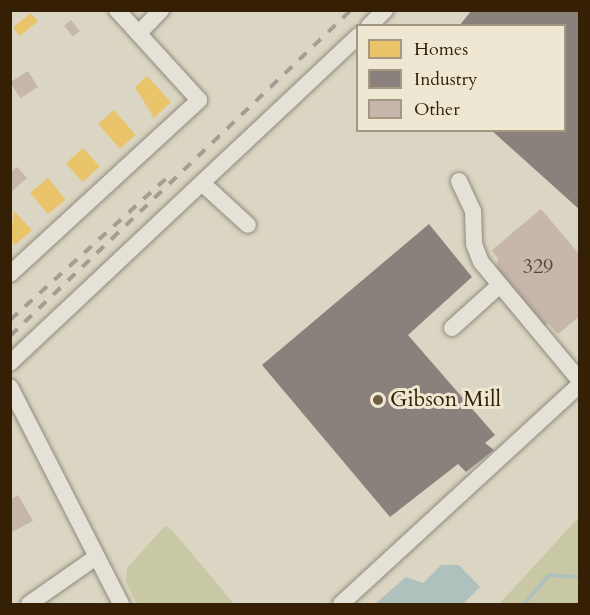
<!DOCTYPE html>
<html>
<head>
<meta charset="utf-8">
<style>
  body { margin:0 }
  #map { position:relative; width:590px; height:615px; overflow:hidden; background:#dbd5c3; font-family:Cardo,serif }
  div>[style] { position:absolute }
  .green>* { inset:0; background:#c9c8a5 }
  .water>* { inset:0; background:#afc1bd }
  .homes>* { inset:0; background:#e9c46a; transform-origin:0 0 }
  .industry>* { inset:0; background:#8a817c }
  .stream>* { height:4px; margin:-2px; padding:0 2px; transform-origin:2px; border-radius:2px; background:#afc1bd }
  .building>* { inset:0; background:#c7b6ab; transform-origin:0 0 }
  .roads { filter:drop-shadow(0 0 2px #908a7c) drop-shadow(0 0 2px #908a7c) }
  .minor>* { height:16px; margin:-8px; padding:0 8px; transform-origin:8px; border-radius:8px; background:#e4e1d7 }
  .rail>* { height:4px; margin-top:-2px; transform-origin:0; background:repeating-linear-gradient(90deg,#a29e94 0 10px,transparent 0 20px) }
  .dots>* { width:16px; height:16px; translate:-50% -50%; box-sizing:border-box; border:3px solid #eee8d2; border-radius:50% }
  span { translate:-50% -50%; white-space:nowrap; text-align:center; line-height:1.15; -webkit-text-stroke:6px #eee8d2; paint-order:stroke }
  .number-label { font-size:20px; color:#5a462e }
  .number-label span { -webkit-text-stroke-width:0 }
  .poi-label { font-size:22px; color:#362005 }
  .left { translate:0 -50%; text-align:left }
  .frame { position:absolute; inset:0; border:12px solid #362005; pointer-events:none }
  .legend { position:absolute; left:356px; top:24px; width:210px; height:108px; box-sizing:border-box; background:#eee8d2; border:2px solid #a49880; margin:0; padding:8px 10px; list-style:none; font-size:18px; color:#362005 }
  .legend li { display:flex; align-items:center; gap:12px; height:30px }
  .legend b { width:30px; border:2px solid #a49880 }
</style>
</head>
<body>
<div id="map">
  <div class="green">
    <div style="clip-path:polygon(579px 517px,579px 604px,499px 604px)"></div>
    <div style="clip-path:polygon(165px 526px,172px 530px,234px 604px,137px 604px,126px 582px,127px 568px)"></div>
  </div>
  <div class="water">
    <div style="clip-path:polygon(441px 565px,459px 565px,480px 587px,463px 604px,375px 604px,406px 577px,423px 583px)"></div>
  </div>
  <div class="homes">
    <div style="left:31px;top:13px;width:11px;height:23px;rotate:52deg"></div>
    <div style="clip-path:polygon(147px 76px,171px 102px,154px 118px,135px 87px)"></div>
    <div style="left:114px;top:110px;width:33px;height:21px;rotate:49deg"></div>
    <div style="left:83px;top:148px;width:25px;height:23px;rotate:48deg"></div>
    <div style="left:48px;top:178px;width:28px;height:23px;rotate:51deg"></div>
    <div style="clip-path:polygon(14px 211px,32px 230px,15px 245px,10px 240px)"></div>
  </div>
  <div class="industry">
    <div style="clip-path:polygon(472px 10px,580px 10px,580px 210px,491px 130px,564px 130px,564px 26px,459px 26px)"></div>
    <div style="clip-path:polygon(429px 224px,472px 277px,408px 335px,495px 435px,485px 443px,494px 450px,466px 472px,458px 464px,390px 517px,262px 365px)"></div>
  </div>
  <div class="stream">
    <div style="left:524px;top:604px;width:38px;rotate:-49deg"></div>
    <div style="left:549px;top:575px;width:31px;rotate:4deg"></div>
  </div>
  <div class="building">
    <div style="left:71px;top:20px;width:14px;height:9px;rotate:51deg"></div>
    <div style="left:28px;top:71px;width:19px;height:21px;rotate:58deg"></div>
    <div style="clip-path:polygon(17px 167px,27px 178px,12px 191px,10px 173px)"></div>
    <div style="clip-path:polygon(541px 209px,580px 255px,580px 316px,558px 334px,548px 323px,541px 329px,495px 274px,498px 259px,492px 250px)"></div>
    <div style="clip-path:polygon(18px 495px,33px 521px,10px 533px,10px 500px)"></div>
  </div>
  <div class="roads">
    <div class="minor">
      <div style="left:369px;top:26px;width:23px;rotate:-45deg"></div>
      <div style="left:139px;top:33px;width:32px;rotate:-46deg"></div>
      <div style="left:459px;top:181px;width:33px;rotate:65deg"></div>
      <div style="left:473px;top:211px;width:33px;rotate:88deg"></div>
      <div style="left:474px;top:244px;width:19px;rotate:69deg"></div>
      <div style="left:481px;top:262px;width:155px;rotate:50.2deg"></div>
      <div style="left:202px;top:183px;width:62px;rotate:42.4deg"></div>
      <div style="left:10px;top:274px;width:257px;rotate:-42.6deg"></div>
      <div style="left:199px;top:100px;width:122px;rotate:-132.3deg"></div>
      <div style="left:452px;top:328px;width:64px;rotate:-41.9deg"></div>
      <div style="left:10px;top:363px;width:478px;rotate:-43.2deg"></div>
      <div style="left:10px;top:387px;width:244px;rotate:62.9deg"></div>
      <div style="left:29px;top:604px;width:82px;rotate:-35deg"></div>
      <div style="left:341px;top:604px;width:325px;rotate:-42.6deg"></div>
    </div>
  </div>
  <div class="rail">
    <div style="left:10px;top:320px;width:216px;rotate:-42.2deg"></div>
    <div style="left:10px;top:336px;width:472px;rotate:-43.7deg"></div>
  </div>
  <div class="dots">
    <div style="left:378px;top:400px;background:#705f48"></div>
  </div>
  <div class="number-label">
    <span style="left:538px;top:266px">329</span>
  </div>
  <div class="poi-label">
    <span class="left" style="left:390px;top:400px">Gibson Mill</span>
  </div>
  <div class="frame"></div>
  <ul class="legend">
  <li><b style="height:16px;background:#e9c46a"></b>Homes</li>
  <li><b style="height:16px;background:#8a817c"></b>Industry</li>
  <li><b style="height:16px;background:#c7b6ab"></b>Other</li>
  </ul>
</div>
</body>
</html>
